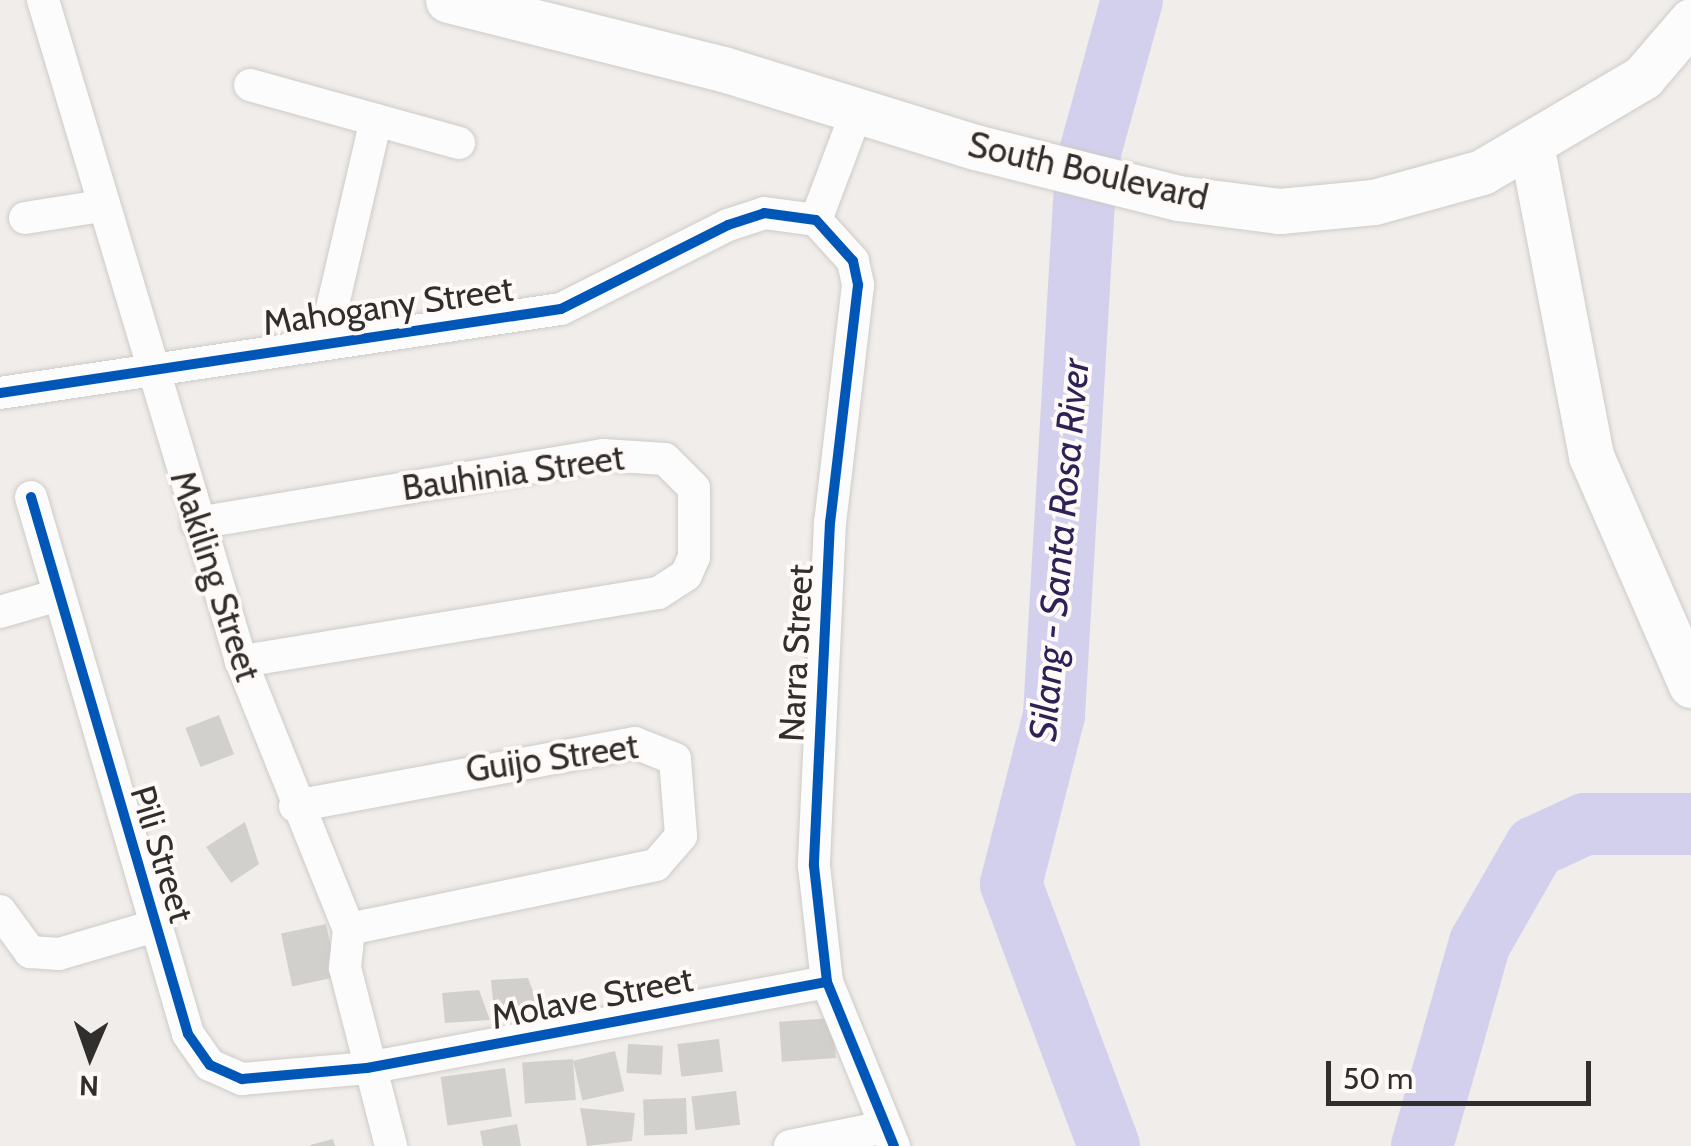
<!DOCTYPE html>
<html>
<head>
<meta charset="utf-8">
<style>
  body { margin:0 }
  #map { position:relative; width:1691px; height:1146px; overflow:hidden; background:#f0edea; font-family:Cabin,sans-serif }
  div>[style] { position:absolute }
  .river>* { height:62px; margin:-31px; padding:0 31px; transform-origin:31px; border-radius:31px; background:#d3d0ee }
  .building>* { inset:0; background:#d2d0cd; transform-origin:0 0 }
  .roads { filter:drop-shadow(0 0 2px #cdcbc8) drop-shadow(0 0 2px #cdcbc8) }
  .street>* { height:32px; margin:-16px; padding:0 16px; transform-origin:16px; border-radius:16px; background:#fdfcfc }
  .secondary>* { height:45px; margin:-22.5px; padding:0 22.5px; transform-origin:22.5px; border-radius:22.5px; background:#fdfcfc }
  .cycleway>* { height:10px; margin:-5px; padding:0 5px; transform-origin:5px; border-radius:5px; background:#0057b8 }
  span { translate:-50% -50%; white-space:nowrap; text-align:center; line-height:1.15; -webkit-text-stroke:8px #fffaf7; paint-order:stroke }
  .street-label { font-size:35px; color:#312f2d }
  .water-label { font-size:38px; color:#2c2256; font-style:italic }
  .north { position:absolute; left:40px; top:1006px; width:100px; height:100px; -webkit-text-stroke:8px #fffaf7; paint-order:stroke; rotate:182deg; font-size:28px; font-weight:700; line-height:40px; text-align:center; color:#312f2d }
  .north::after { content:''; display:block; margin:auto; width:35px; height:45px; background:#312f2d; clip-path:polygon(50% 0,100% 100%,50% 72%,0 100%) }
  .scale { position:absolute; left:1326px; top:1061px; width:265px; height:45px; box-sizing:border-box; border:5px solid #312f2d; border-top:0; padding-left:12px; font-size:30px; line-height:35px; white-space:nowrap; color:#312f2d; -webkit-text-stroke:8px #fffaf7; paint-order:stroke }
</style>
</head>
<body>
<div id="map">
  <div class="river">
    <div style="left:1109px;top:1146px;width:280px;rotate:-110.5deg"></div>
    <div style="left:1011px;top:884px;width:174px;rotate:-75.7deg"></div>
    <div style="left:1054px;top:715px;width:549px;rotate:-86.66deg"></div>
    <div style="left:1086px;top:167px;width:173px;rotate:-74.6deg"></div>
    <div style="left:1422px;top:1146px;width:211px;rotate:-74.1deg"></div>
    <div style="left:1480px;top:943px;width:111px;rotate:-60.2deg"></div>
    <div style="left:1535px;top:847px;width:55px;rotate:-24.7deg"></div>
    <div style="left:1585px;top:824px;width:106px"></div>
  </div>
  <div class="building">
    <div style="left:219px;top:715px;width:42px;height:36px;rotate:69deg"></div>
    <div style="clip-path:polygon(245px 822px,259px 864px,231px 883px,206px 847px)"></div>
    <div style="left:326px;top:924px;width:54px;height:46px;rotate:78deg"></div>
    <div style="clip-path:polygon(528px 978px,539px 1007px,494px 1010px,491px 980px)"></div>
    <div style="clip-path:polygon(479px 990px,490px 1020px,445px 1023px,442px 993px)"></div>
    <div style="left:833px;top:1018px;width:40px;height:54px;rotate:86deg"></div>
    <div style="left:719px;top:1039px;width:33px;height:42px;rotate:83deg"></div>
    <div style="left:628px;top:1044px;width:35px;height:29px;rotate:3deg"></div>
    <div style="left:615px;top:1051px;width:41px;height:43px;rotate:77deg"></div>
    <div style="left:573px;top:1059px;width:41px;height:51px;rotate:86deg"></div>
    <div style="left:505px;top:1068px;width:49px;height:65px;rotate:82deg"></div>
    <div style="left:736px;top:1091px;width:34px;height:45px;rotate:83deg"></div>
    <div style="left:686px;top:1098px;width:36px;height:43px;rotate:88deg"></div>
    <div style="clip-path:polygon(580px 1108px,635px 1113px,632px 1141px,587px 1146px)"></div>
    <div style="clip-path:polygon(517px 1124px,521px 1146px,483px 1146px,480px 1131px)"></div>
    <div style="clip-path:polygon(333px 1139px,335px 1146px,310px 1146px,310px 1145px)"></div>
  </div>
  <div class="roads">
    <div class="street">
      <div style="left:43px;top:0;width:690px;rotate:73.32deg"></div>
      <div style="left:241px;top:661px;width:289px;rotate:68.1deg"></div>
      <div style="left:349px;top:929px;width:39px;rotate:96deg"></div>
      <div style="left:345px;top:968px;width:184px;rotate:75.5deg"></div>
      <div style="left:250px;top:85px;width:217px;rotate:15.5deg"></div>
      <div style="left:25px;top:218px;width:77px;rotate:-9deg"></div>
      <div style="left:816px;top:220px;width:120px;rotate:-69.4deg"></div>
      <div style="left:324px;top:343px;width:229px;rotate:-76.9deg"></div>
      <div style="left:0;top:393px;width:567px;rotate:-8.52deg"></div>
      <div style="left:561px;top:309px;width:187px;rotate:-26.7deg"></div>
      <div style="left:728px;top:225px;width:38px;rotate:-18deg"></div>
      <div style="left:764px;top:213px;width:52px;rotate:7.7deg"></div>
      <div style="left:816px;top:220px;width:55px;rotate:47.9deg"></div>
      <div style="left:853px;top:261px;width:25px;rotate:78deg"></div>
      <div style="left:858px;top:285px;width:239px;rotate:96.7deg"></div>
      <div style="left:830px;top:522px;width:344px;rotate:92.7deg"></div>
      <div style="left:814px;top:866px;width:117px;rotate:83.6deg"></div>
      <div style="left:827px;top:982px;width:177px;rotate:67.8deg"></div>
      <div style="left:31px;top:497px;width:559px;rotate:73.7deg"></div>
      <div style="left:188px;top:1034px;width:38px;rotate:55deg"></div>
      <div style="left:210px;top:1065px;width:35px;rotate:24deg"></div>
      <div style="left:242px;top:1079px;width:125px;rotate:-5deg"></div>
      <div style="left:367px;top:1068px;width:468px;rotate:-10.6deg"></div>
      <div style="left:197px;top:523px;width:412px;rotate:-9.5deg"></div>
      <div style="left:603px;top:455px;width:62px;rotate:3.7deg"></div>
      <div style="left:665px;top:459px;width:41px;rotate:45deg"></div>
      <div style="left:694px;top:488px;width:69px;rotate:90deg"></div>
      <div style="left:694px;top:557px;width:20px;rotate:114deg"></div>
      <div style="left:686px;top:575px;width:33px;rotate:147deg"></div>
      <div style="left:658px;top:593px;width:423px;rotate:170.7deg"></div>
      <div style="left:0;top:612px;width:57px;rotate:-16.2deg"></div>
      <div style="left:295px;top:806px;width:346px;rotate:-10.5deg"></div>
      <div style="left:635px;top:743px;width:43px;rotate:21.8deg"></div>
      <div style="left:675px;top:759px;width:77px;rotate:85.5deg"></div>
      <div style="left:681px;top:836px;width:38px;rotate:131deg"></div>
      <div style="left:656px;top:865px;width:314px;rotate:168.2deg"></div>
      <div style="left:0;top:911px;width:51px;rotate:53.8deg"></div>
      <div style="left:30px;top:952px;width:29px;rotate:4deg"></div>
      <div style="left:59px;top:954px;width:100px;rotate:-16.3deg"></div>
      <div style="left:790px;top:1146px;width:97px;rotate:-11.3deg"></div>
    </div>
    <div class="secondary">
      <div style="left:448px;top:0;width:284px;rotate:14.1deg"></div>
      <div style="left:723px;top:69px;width:264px;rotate:17.2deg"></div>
      <div style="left:975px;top:147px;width:209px;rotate:14.1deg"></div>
      <div style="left:1178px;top:198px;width:103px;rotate:7.3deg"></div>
      <div style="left:1280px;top:211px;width:94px;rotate:-5.5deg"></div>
      <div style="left:1374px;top:202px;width:112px;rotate:-15.5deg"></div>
      <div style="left:1482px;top:172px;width:187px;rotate:-30.5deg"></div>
      <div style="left:1643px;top:77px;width:74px;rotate:-49.4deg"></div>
      <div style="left:1532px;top:149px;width:313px;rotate:79.1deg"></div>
      <div style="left:1591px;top:456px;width:250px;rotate:66.4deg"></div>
    </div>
  </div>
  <div class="cycleway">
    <div style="left:0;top:393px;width:567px;rotate:-8.52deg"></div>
    <div style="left:561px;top:309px;width:187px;rotate:-26.7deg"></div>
    <div style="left:728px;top:225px;width:38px;rotate:-18deg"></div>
    <div style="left:764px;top:213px;width:52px;rotate:7.7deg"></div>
    <div style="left:816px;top:220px;width:55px;rotate:47.9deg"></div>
    <div style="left:853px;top:261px;width:25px;rotate:78deg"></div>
    <div style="left:858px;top:285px;width:239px;rotate:96.7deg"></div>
    <div style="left:830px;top:522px;width:344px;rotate:92.7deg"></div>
    <div style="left:814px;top:866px;width:117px;rotate:83.6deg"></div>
    <div style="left:827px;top:982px;width:177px;rotate:67.8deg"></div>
    <div style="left:31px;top:497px;width:559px;rotate:73.7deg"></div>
    <div style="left:188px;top:1034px;width:38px;rotate:55deg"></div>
    <div style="left:210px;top:1065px;width:35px;rotate:24deg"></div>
    <div style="left:242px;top:1079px;width:125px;rotate:-5deg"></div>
    <div style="left:367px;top:1068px;width:468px;rotate:-10.6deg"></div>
  </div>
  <div class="street-label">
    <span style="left:1088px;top:171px;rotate:13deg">South Boulevard</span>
    <span style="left:388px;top:306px;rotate:-8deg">Mahogany Street</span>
    <span style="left:513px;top:473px;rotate:-8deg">Bauhinia Street</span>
    <span style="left:215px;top:576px;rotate:72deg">Makiling Street</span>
    <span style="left:796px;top:653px;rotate:-87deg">Narra Street</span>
    <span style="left:552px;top:758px;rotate:-8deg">Guijo Street</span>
    <span style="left:162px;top:854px;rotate:73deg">Pili Street</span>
    <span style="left:592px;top:998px;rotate:-11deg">Molave Street</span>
  </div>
  <div class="water-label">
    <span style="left:1059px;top:550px;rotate:-85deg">Silang - Santa Rosa River</span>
  </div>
  <div class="north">N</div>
  <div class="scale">50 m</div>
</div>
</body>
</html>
